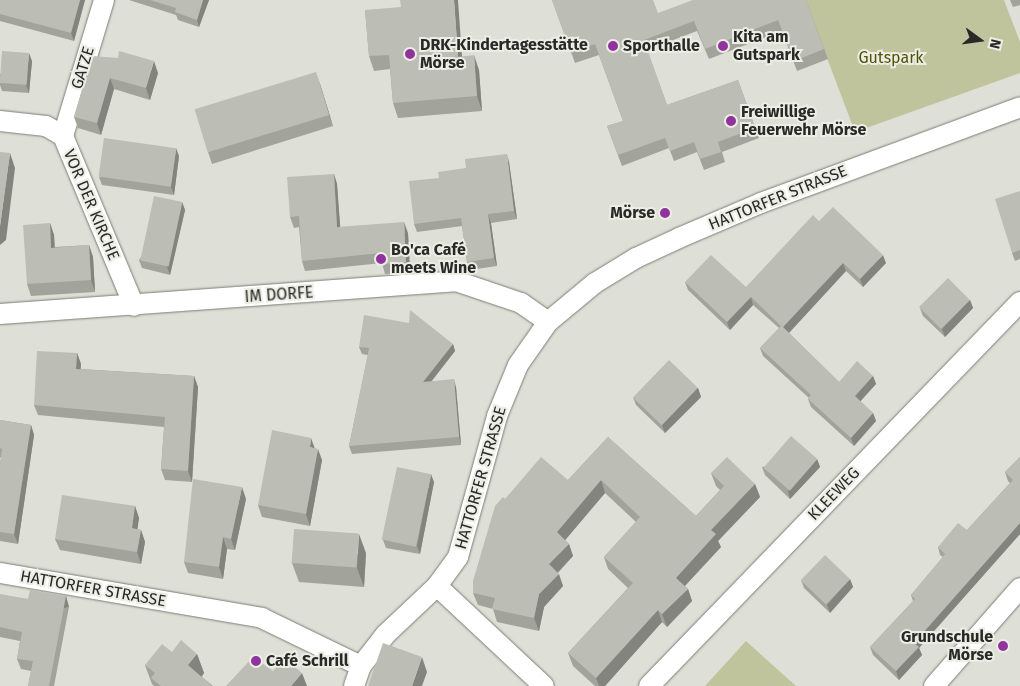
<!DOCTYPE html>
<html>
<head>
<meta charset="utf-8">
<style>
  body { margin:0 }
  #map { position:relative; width:1020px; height:686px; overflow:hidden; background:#dee0d7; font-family:"Fira Sans",sans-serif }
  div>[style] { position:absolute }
  .green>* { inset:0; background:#bfc49c }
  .roads { filter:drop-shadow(0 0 1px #7b7c74) drop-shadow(0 0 1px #7b7c74) }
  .minor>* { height:20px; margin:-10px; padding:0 10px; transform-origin:10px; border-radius:10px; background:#fff }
  .wall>* { inset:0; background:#a2a39b }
  .shaded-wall>* { inset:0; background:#84847e; transform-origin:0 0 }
  .building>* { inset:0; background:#bcbdb4; transform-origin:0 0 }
  .dots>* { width:14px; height:14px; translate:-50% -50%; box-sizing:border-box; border:2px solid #ecede4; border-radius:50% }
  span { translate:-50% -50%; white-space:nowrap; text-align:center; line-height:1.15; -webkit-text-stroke:4px #ecede4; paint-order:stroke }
  .poi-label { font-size:16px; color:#292a27; font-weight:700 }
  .left { translate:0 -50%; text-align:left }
  .right { translate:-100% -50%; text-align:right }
  .park-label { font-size:16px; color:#4f5404 }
  .street-label { font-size:16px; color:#292a27 }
  .north { position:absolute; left:955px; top:15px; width:50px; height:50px; -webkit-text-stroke:4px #ecede4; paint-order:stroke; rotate:104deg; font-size:14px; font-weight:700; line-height:20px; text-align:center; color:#292a27 }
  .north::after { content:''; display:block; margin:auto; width:18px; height:22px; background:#292a27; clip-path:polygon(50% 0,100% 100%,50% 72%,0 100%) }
</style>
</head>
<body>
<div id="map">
  <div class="green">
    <div style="clip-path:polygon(805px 0,1004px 0,1020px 42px,1020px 73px,855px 132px)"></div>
    <div style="clip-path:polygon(746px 641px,796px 686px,705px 686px)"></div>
  </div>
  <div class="roads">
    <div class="minor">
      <div style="left:0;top:121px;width:46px;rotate:6.2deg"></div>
      <div style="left:46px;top:126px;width:20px;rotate:30deg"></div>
      <div style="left:63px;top:136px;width:184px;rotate:67.3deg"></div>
      <div style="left:63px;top:136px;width:142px;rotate:-73.2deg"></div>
      <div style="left:0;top:314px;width:457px;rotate:-4.1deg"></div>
      <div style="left:456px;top:281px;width:69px;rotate:18.7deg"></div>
      <div style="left:521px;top:303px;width:33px;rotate:35deg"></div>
      <div style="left:0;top:573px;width:266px;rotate:9.7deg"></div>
      <div style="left:262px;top:618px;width:110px;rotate:25.9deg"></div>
      <div style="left:437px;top:586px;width:146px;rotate:43.1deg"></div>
      <div style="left:354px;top:686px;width:21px;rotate:-71deg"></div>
      <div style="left:361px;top:666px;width:39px;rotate:-52deg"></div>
      <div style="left:385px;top:635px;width:71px;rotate:-43.3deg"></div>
      <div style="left:437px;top:586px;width:36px;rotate:-54deg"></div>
      <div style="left:458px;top:557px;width:146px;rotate:-74.5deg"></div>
      <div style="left:497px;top:416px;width:55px;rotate:-67.6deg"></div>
      <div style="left:518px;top:365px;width:52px;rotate:-55.1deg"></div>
      <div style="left:548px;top:322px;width:61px;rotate:-39.7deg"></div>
      <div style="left:595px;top:283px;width:48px;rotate:-31.4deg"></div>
      <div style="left:636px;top:258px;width:47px;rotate:-24.9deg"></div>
      <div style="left:679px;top:238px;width:89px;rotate:-23.1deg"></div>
      <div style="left:761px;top:203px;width:276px;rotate:-20.3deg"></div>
      <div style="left:649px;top:686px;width:534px;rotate:-45.99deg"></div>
      <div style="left:934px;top:686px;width:130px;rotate:-48.7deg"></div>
    </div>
  </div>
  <div class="wall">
    <div style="clip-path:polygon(0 0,85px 0,74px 41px,0 21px)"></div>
    <div style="clip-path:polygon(129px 0,209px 0,199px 27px,178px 20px,176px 15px)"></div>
    <div style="clip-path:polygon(552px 0,658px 13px,806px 0,828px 59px,797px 71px,782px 31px,709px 59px,697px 31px,647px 50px,667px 105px,738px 80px,759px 138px,722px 152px,725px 162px,704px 170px,697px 152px,674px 161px,669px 148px,622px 166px,607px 126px,623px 121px,599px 55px,575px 63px)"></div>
    <div style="clip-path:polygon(1010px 0,1020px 0,1020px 5px,1013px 7px)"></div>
    <div style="clip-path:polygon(365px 10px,462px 56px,479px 70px,482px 111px,398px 118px,393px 103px,390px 69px,374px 71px,369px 56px)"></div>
    <div style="clip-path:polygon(92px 56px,158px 73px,150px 100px,114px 89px,101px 135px,78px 128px,74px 117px)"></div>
    <div style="clip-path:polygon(32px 61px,29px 93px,2px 91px,0 85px,0 74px)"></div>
    <div style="clip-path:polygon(320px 84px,333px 126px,212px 164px,208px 152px)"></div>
    <div style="clip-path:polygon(179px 156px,174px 195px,102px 185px,99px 177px)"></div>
    <div style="clip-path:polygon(509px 162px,517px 219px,491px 223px,497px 266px,470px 270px,467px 262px,462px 226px,417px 232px,414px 224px,439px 178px)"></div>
    <div style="clip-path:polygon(334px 174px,337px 184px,340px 227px,408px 233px,410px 272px,385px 274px,382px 263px,305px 271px,302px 261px,299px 227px,294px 228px,290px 217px)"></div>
    <div style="clip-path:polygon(1020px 191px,1020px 259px,1015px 261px,1012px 253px)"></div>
    <div style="clip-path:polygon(182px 202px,185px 210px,170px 275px,142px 268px,139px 260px)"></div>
    <div style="clip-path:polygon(819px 221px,886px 263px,863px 287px,846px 271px,789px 333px,839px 382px,873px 376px,876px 384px,860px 401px,873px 413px,876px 421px,854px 446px,811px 407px,808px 399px,809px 398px,763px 356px,760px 348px,779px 328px,753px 305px,730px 330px,688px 290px,685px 282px,746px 287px)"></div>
    <div style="clip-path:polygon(50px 223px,54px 235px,55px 247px,89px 245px,93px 257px,95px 292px,31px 296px,27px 284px)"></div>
    <div style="clip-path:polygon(970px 300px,973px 308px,945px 337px,923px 316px,920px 308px)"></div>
    <div style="clip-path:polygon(453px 344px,455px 351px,432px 381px,456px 387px,461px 445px,352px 454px,349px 446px,368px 355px,362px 354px,359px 347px)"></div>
    <div style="clip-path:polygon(77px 353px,81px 364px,80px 369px,194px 376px,198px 387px,192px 482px,165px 480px,161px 469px,164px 427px,38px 415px,34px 405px)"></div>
    <div style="clip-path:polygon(698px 388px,701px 397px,665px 433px,636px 405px,633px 397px)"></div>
    <div style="clip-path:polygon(0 420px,31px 425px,34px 435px,18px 544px,0 541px,0 464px,1px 458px,0 457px)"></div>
    <div style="clip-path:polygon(608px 437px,696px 516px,720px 490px,716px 486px,711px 473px,755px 484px,760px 497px,718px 541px,721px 547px,685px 586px,688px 589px,692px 601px,667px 627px,662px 622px,605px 686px,595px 686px,573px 666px,568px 653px,628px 588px,608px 569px,604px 557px,636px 522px,605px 493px,565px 540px,569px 544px,573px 556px,558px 573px,563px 586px,544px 607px,539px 631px,497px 622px,493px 609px,478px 605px,473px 593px,505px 499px,568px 480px)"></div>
    <div style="clip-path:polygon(315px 448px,322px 460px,310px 526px,262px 517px,258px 505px)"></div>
    <div style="clip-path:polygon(1020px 457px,1020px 534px,919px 648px,922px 655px,899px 680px,873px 655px,870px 647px,913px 601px,911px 595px,943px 557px,940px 555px,938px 547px,967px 530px,1010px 483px,1008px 481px,1005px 472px)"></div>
    <div style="clip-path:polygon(817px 459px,820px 467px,790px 499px,765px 475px,762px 467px)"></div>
    <div style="clip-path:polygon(434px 482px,420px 554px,386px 548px,383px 540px)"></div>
    <div style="clip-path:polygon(246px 499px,235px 550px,227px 549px,223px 579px,188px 573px,184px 562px)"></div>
    <div style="clip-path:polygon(135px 506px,139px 518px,137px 529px,141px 530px,145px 542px,141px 564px,60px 550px,55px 539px)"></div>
    <div style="clip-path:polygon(366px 553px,364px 587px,299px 582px,292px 563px)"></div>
    <div style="clip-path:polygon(850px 579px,853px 587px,830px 613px,804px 588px,801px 580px)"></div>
    <div style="clip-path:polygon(0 596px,28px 599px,66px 596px,69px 607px,54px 686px,28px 686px,31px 671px,21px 669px,17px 659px,20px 641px,0 637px)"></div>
    <div style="clip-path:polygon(172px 652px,197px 654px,204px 673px,202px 677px,213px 686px,154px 686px,152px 684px,145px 665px)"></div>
  </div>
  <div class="shaded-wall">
    <div style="clip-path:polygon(80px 0,85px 0,74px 41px,71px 33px)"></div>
    <div style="clip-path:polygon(203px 0,209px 0,199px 27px,197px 20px)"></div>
    <div style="clip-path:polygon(454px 0,458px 0,463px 71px,458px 57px)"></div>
    <div style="clip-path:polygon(29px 53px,32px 61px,29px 93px,26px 85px)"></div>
    <div style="clip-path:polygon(474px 55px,479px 70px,482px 111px,477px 96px)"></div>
    <div style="clip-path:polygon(154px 61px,158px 73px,150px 100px,146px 88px)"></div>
    <div style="clip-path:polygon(316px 72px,320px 84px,333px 126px,329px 115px)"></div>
    <div style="clip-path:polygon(110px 78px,114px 89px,101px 135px,97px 123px)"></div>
    <div style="clip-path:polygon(176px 148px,179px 156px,174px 195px,171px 187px)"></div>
    <div style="clip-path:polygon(10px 153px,15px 168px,6px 240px,0 245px,0 226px)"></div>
    <div style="clip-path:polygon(507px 154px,509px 162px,517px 219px,514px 211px)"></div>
    <div style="clip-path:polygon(334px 174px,337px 184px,341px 237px,337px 227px)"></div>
    <div style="clip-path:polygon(182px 202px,185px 210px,170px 275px,167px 267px)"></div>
    <div style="clip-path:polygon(488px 214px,491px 223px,497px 266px,494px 258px)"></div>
    <div style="clip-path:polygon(404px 222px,408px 233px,410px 272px,406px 262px)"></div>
    <div style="clip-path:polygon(50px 223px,54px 235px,55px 259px,51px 248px)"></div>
    <div style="clip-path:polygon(89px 245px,93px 257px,95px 292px,91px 280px)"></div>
    <div style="clip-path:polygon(883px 255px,886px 263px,863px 287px,860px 279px)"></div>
    <div style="clip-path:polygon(843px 263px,846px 271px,786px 336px,783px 327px)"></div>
    <div style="clip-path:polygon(751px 297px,753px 305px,730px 330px,727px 322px)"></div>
    <div style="clip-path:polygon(970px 300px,973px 308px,945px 337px,942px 329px)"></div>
    <div style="clip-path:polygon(453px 344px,455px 351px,425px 389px,423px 382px)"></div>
    <div style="clip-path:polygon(77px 353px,81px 364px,80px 379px,76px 369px)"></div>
    <div style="clip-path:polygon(194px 376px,198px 387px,192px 482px,188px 471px)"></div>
    <div style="clip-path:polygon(873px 376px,876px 384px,858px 404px,855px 396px)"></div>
    <div style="clip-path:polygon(454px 379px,456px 387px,461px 445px,459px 437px)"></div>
    <div style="clip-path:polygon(698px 388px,701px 397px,665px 433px,662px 425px)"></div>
    <div style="clip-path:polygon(873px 413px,876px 421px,854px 446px,851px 438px)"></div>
    <div style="clip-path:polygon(31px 425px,34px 435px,18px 544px,14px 534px)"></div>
    <div style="clip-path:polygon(311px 438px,315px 449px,310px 447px)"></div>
    <div style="clip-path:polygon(318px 449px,322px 460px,310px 526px,306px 514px)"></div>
    <div style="clip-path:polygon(817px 459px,820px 467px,790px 499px,788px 491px)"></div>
    <div style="clip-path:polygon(431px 474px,434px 482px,420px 554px,417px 546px)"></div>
    <div style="clip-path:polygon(601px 480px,605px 493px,561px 545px,557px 532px)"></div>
    <div style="clip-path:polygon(755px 484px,760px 497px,718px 541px,721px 547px,681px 590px,676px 578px,711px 530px)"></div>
    <div style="clip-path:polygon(242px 487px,246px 499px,235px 550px,231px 539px)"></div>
    <div style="clip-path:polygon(135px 506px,139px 518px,136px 540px,132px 528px)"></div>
    <div style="clip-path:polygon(1020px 523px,1020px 534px,919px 648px,922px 655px,899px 680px,896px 671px,914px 643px)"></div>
    <div style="clip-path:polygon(141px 530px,145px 542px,141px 564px,137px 552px)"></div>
    <div style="clip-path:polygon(359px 534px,366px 553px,364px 587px,357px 568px)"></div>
    <div style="clip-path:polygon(223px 537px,227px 549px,223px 579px,219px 567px)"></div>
    <div style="clip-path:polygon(569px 544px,573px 556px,553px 577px,549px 564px)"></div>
    <div style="clip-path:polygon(559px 574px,563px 586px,544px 607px,539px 631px,534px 618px,539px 594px)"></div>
    <div style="clip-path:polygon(850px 579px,853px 587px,830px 613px,827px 605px)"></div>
    <div style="clip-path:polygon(688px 589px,692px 601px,667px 627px,662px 614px)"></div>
    <div style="left:66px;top:596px;width:11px;height:92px;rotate:75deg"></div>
    <div style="clip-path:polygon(658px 610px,662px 622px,605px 686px,599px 686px,596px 678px)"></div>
    <div style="clip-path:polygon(197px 654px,204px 673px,195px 684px,188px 665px)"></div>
    <div style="clip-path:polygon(422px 657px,427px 672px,422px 686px,412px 686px)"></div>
    <div style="clip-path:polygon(302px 673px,307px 686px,291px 686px)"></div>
  </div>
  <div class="building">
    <div style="clip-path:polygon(0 0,80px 0,71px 33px,0 14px)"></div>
    <div style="clip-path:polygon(150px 0,203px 0,197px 20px,175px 12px,176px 8px)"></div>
    <div style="clip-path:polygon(400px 0,454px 0,458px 57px,474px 55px,477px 96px,393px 103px,389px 55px,369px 56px,365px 10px,401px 7px)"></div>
    <div style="clip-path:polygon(552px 0,653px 0,658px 13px,693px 0,806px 0,824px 49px,794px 61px,778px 20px,705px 49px,694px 21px,644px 40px,667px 105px,738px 80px,755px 128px,718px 142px,721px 152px,700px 159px,694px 142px,670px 151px,665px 138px,618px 155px,607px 126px,623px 121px,595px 44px,571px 53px)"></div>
    <div style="left:2px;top:51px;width:27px;height:32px;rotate:4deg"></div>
    <div style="clip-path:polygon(119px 51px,154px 61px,146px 88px,110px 78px,97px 123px,74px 117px,92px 56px,118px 58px)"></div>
    <div style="left:316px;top:72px;width:45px;height:127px;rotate:73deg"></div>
    <div style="left:104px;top:138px;width:73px;height:39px;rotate:8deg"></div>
    <div style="clip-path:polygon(0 152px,10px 153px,0 226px)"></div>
    <div style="clip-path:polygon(507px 154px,514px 211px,488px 214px,494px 258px,467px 262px,461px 218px,414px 224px,409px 181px,439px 178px,438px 172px,466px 168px,465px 159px)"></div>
    <div style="clip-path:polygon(334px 174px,337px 227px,404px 222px,406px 262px,382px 264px,381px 253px,302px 261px,299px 216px,290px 217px,287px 177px)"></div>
    <div style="clip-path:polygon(1020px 191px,1020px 250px,1012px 253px,995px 199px)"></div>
    <div style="left:154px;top:196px;width:29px;height:66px;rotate:12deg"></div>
    <div style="clip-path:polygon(833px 207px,883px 255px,860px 279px,843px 263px,783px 327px,839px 382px,857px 361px,873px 376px,855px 396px,873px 413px,851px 438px,808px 399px,811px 395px,760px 348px,781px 326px,751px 297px,727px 322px,685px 282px,711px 255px,746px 287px,813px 215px,819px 221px)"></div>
    <div style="clip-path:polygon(50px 223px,51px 248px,89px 245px,91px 280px,27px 284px,23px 225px)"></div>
    <div style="left:948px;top:278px;width:31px;height:41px;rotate:45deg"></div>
    <div style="clip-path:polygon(410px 310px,453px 344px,423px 382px,454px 379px,459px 437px,349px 446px,369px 348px,359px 347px,364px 315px,409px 323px)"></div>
    <div style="clip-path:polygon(37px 351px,77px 353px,76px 369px,194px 376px,188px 471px,161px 469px,165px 417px,34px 405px)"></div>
    <div style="left:669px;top:360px;width:40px;height:52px;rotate:44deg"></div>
    <div style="clip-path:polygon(0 420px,31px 425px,14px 534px,0 532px,0 464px,2px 449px,0 448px)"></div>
    <div style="clip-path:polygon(272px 430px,311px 438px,310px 447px,318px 449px,306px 514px,258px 505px)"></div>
    <div style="left:791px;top:436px;width:35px;height:42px;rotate:41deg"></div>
    <div style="clip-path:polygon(608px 437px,696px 516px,724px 486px,711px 473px,727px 457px,755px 484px,711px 530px,716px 534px,676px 578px,688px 589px,662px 614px,658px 610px,596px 678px,568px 653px,633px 583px,604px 557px,640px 517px,601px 480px,557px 532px,569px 544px,549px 564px,559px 574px,539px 594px,534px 618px,492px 609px,495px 598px,473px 593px,473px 581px,495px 506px,503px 497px,505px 499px,541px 457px,568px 480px)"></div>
    <div style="clip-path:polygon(1020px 457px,1020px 523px,914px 643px,919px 647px,896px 671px,870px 647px,915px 599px,911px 595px,945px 554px,938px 547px,958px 523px,967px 530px,1013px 480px,1005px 472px)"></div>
    <div style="left:397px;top:467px;width:35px;height:74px;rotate:12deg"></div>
    <div style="clip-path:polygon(193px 479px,242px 487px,231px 539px,223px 537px,219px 567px,184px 562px)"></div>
    <div style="clip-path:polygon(62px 495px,135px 506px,132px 528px,141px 530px,137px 552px,55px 539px)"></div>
    <div style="left:294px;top:529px;width:65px;height:34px;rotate:4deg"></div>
    <div style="left:825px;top:555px;width:35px;height:35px;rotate:44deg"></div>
    <div style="clip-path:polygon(30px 590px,66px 596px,49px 686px,28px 686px,33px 661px,17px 659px,22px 632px,0 627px,0 594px,28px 599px)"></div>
    <div style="clip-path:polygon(181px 640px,197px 654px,188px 665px,212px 686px,161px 686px,151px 678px,155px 673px,145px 665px,162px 644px,172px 652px)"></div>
    <div style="clip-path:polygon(383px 643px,422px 657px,412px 686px,368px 686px)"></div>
    <div style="clip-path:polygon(253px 657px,273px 671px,284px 658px,302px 673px,291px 686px,226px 686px)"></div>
  </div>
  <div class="dots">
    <div style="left:613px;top:46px;background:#91339c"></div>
    <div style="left:723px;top:46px;background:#91339c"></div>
    <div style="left:410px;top:54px;background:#91339c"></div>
    <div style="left:731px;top:121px;background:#91339c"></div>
    <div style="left:665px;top:213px;background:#91339c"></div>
    <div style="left:381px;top:259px;background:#91339c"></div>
    <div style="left:1003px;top:646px;background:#91339c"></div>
    <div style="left:256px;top:661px;background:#91339c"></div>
  </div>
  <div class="poi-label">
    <span class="left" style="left:733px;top:46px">Kita am<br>Gutspark</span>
    <span class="left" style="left:420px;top:54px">DRK-Kindertagesstätte<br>Mörse</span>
    <span class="left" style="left:623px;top:46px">Sporthalle</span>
    <span class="left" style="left:741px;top:121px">Freiwillige<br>Feuerwehr Mörse</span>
    <span class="right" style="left:655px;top:213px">Mörse</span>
    <span class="left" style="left:391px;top:259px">Bo'ca Café<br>meets Wine</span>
    <span class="right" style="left:993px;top:646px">Grundschule<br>Mörse</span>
    <span class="left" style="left:266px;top:661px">Café Schrill</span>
  </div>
  <div class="park-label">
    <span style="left:891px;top:58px">Gutspark</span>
  </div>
  <div class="street-label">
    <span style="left:83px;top:68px;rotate:-73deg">GATZE</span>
    <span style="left:778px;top:198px;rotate:-22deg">HATTORFER STRASSE</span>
    <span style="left:91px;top:205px;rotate:67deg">VOR DER KIRCHE</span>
    <span style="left:279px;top:295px;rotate:-4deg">IM DORFE</span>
    <span style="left:481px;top:478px;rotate:-74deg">HATTORFER STRASSE</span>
    <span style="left:834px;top:494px;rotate:-46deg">KLEEWEG</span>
    <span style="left:93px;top:589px;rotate:10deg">HATTORFER STRASSE</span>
  </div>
  <div class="north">N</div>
</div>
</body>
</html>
